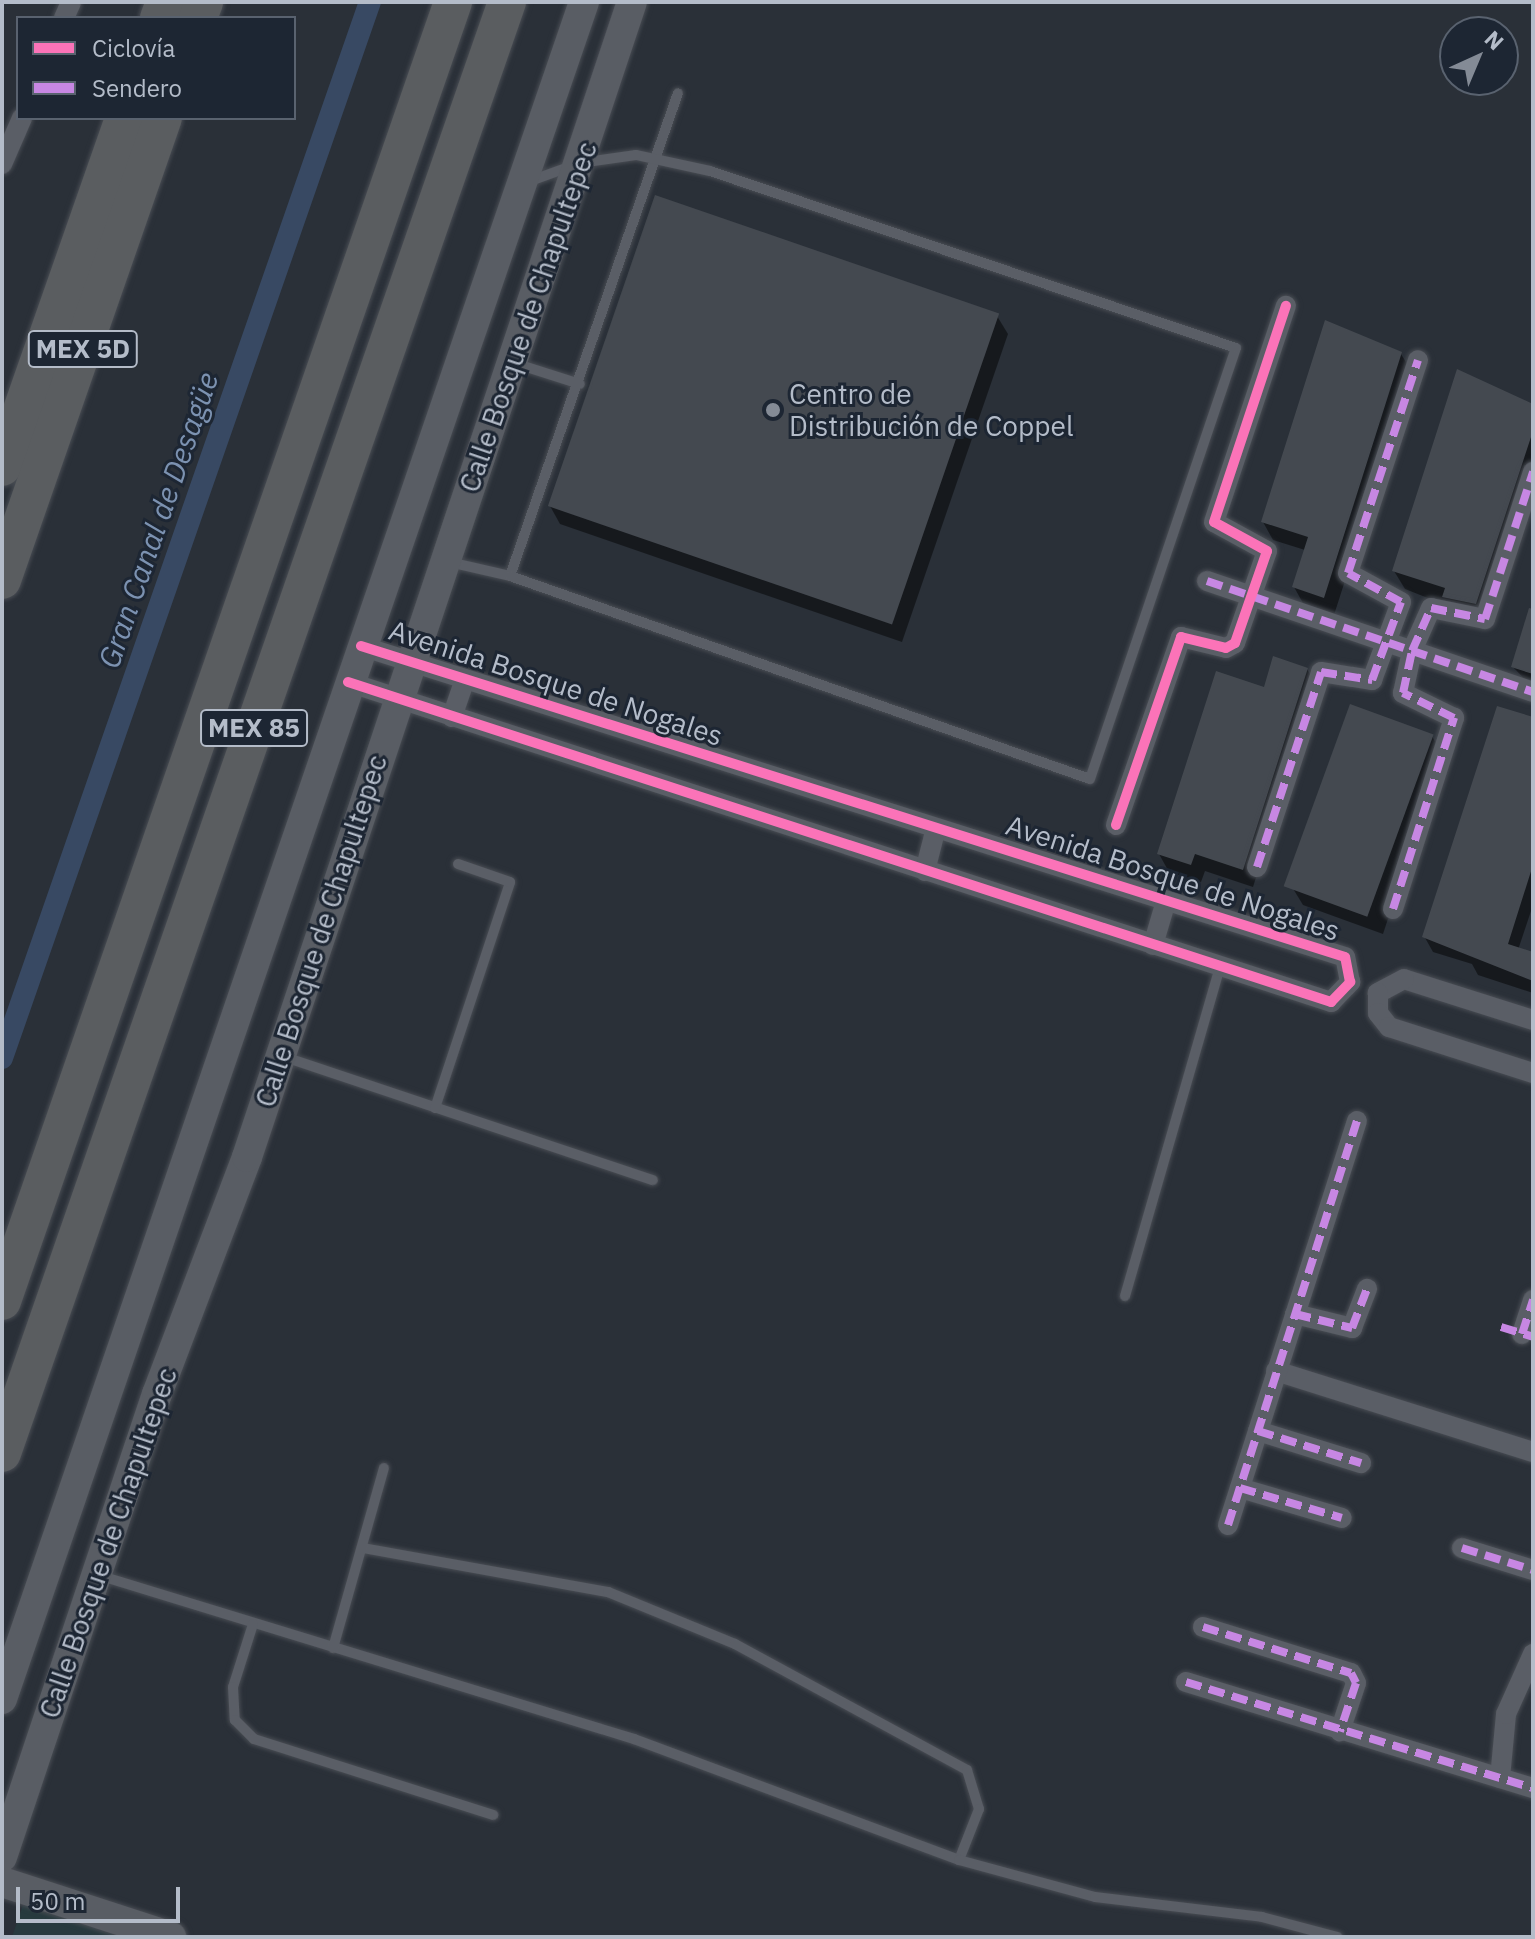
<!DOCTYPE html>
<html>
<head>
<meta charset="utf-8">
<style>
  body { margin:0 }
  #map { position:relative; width:1535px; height:1939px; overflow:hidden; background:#2a3038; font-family:"IBM Plex Sans",sans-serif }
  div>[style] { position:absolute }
  .green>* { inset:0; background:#273a3e }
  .shadow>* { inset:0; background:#0007 }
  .canal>* { height:22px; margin:-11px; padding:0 11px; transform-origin:11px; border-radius:11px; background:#384963 }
  .building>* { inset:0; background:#444950; transform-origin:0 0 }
  .roads { filter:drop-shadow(0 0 2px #484c53) drop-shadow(0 0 2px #484c53) }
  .lane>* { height:10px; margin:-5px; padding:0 5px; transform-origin:5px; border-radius:5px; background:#5a5e66 }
  .street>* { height:20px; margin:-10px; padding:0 10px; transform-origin:10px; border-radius:10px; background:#5a5e66 }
  .secondary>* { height:30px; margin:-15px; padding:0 15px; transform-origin:15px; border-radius:15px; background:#595d64 }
  .highway>* { height:38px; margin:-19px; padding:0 19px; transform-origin:19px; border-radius:19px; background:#5a5d60 }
  .quiet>* { height:8px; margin-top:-4px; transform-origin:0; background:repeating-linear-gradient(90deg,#c787e3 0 16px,transparent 0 24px) }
  .cycleway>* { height:10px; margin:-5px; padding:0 5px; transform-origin:5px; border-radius:5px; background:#fb73b8 }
  .dots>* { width:22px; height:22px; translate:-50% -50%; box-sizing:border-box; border:4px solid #1d2633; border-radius:50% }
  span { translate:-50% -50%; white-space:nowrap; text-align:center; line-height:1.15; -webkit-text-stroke:6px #1d2633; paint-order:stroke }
  .shield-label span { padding:2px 6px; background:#1d2633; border:2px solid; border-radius:6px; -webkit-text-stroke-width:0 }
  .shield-label { font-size:26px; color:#b4bcc9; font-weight:700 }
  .street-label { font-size:28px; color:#b4bcc9 }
  .poi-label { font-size:28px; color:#b4bcc9 }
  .left { translate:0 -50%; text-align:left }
  .water-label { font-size:30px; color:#7c92b1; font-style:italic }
  .frame { position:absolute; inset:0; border:4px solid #b4bcc9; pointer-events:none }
  .legend { position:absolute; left:16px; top:16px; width:280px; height:104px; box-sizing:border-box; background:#1d2633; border:2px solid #59626f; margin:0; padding:10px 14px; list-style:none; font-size:24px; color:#b4bcc9 }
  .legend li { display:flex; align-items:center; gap:16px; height:40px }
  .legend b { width:40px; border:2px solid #59626f }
  .north { position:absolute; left:1439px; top:16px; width:80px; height:80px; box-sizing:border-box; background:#1d2633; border:2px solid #59626f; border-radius:50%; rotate:44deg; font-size:22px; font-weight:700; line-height:32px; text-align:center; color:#b4bcc9 }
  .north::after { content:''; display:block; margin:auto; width:28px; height:36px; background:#848b96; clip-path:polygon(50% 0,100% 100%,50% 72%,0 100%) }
  .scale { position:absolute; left:16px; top:1887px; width:164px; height:36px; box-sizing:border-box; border:4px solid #b4bcc9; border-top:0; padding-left:10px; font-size:24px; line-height:28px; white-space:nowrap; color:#b4bcc9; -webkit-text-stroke:6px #1d2633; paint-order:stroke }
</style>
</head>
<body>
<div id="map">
  <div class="green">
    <div style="clip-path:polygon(25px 1899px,135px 1937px,12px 1937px)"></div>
  </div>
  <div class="shadow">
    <div style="clip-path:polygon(997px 316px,1008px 334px,902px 642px,560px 524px,550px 506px)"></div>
    <div style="clip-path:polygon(1401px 354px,1412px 372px,1334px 615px,1304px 605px,1294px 587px,1305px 550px,1273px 540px,1263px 522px)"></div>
    <div style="clip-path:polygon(1458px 372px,1533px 406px,1533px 478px,1486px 621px,1405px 589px,1394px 571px)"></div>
    <div style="clip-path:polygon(1533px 603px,1533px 688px,1513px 667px)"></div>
    <div style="clip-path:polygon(1307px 669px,1317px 687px,1253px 887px,1205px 871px,1201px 882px,1169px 872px,1159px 854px)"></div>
    <div style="clip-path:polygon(1533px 720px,1533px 905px,1518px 950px,1533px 954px,1533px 993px,1478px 975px,1472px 964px,1433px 952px,1424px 936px)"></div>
    <div style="clip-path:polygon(1432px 736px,1442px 754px,1383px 934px,1303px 905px,1292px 887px)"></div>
  </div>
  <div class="canal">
    <div style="left:2px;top:1058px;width:1118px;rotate:-70.79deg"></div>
  </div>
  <div class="building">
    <div style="left:655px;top:195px;width:364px;height:329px;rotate:19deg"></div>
    <div style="clip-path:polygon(1325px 320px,1402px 352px,1324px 598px,1292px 587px,1308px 537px,1261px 522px)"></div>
    <div style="clip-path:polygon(1457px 369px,1533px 404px,1533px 431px,1476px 604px,1442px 597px,1445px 588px,1392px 571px)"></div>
    <div style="clip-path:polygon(1529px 608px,1533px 609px,1533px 674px,1511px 667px)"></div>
    <div style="clip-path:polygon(1273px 656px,1308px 668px,1243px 870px,1195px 854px,1191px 865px,1157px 854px,1216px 671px,1264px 687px)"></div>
    <div style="left:1350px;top:704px;width:89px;height:194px;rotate:20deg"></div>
    <div style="clip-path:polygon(1497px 706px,1533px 717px,1533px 865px,1508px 944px,1533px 952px,1533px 981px,1422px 937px)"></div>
  </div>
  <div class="roads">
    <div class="lane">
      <div style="left:514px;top:363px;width:69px;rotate:17.7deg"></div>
      <div style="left:449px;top:562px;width:63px;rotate:12.9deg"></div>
      <div style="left:510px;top:576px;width:511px;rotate:-70.82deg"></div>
      <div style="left:510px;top:576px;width:614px;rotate:19.29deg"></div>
      <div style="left:1090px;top:779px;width:455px;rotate:-71.3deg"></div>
      <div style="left:1236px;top:348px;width:555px;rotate:-161.4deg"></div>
      <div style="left:710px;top:171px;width:76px;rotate:-167.8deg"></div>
      <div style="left:636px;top:155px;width:57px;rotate:171.9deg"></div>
      <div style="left:580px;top:163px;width:53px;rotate:160.2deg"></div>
      <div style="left:282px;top:1056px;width:391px;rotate:18.5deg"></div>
      <div style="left:435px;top:1108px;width:238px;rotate:-71.6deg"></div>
      <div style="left:510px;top:882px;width:55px;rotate:-160.9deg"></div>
      <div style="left:1125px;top:1296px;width:343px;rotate:-73.9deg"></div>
      <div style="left:363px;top:1548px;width:249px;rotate:10.2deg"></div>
      <div style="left:608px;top:1592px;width:137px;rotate:22.3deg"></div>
      <div style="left:735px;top:1644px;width:264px;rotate:28.5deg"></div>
      <div style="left:967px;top:1770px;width:41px;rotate:72.9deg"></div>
      <div style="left:979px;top:1809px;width:55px;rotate:111.4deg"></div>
      <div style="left:98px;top:1575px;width:561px;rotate:17.01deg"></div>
      <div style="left:634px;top:1739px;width:347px;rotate:20.4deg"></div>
      <div style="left:959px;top:1860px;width:141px;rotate:15.2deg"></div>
      <div style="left:1095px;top:1897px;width:168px;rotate:6.8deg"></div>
      <div style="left:1262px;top:1917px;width:78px;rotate:14.9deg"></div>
      <div style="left:253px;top:1624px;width:66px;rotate:107.6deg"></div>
      <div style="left:233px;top:1687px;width:33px;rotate:87deg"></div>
      <div style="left:235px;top:1720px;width:27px;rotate:45deg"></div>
      <div style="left:254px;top:1739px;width:251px;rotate:17.6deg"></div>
      <div style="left:333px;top:1648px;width:187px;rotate:-74.2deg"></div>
    </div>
    <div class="street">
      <div style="left:64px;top:18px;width:17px;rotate:-66deg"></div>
      <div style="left:2px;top:164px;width:50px;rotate:-66.5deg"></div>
      <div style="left:1207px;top:581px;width:344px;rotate:18.8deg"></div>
      <div style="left:348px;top:682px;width:1034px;rotate:18.03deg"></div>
      <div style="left:1331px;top:1002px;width:28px;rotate:-46deg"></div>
      <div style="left:1350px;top:982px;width:25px;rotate:-101deg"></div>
      <div style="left:1345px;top:957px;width:1032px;rotate:-162.46deg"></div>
      <div style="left:452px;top:717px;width:40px;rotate:-71.1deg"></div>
      <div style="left:1116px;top:825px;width:199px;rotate:-70.9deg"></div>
      <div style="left:1181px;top:637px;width:46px;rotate:13.7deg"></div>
      <div style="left:1226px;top:648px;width:10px;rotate:-29deg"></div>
      <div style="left:1235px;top:643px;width:97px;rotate:-70.8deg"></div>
      <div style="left:1267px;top:551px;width:60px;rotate:-151.3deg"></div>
      <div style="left:1214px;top:522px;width:228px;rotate:-71.6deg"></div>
      <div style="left:1257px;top:867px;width:205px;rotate:-71.8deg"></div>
      <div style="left:1321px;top:672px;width:52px;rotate:8.9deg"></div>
      <div style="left:1372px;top:680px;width:83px;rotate:-69.6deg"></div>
      <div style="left:1401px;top:602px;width:60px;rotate:-151.3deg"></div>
      <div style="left:1348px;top:573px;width:224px;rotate:-71.8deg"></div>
      <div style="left:925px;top:871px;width:44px;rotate:-75.7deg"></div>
      <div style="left:1393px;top:909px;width:201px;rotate:-72.3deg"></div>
      <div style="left:1454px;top:718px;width:57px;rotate:-153.9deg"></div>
      <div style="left:1403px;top:693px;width:43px;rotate:-77.9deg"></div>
      <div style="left:1412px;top:651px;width:47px;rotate:-66.2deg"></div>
      <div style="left:1431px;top:608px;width:55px;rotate:11.5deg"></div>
      <div style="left:1485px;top:619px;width:155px;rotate:-71.9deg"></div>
      <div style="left:1153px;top:945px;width:46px;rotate:-73.5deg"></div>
      <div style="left:1533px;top:1020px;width:135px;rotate:-162.4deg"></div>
      <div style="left:1404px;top:979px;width:30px;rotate:152deg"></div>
      <div style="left:1378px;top:993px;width:20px;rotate:90deg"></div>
      <div style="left:1378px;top:1013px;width:18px;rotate:52deg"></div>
      <div style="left:1389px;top:1027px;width:151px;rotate:17.7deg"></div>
      <div style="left:1295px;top:1314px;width:59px;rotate:13.8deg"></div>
      <div style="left:1352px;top:1328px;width:42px;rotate:-69deg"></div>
      <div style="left:1522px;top:1334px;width:36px;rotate:-72deg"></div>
      <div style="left:1276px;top:1371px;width:269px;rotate:17.5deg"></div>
      <div style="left:1258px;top:1431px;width:108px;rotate:17.3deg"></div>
      <div style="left:1240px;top:1488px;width:106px;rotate:16.4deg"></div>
      <div style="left:1228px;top:1525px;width:424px;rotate:-72.3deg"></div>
      <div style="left:1462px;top:1548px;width:74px;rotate:17.2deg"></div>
      <div style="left:1203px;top:1627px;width:155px;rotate:17.3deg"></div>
      <div style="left:1351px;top:1673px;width:11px;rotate:63deg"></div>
      <div style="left:1356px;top:1683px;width:51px;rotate:108.4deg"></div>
      <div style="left:1186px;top:1682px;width:363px;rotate:17deg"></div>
      <div style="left:1500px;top:1778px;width:64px;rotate:-84.6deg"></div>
      <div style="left:1506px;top:1714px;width:66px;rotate:-65.8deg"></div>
    </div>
    <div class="secondary">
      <div style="left:2px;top:1699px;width:1794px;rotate:-71.07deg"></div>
      <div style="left:2px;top:1857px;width:488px;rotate:-71.5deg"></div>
      <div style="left:157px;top:1394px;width:254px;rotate:-69.2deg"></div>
      <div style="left:247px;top:1157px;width:1217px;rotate:-71.57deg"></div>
      <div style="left:2px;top:1882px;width:178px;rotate:18deg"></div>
    </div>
    <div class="highway">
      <div style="left:159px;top:18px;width:17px;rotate:-69deg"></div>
      <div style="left:198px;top:18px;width:17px;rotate:-69deg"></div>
      <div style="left:2px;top:467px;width:370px;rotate:-70.7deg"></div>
      <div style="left:2px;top:580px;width:489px;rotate:-70.8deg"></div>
      <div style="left:2px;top:1301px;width:1375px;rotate:-70.85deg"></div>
      <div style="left:2px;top:1453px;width:1536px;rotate:-70.81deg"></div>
    </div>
  </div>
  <div class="quiet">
    <div style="left:1207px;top:581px;width:344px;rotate:18.8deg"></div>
    <div style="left:1257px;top:867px;width:205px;rotate:-71.8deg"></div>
    <div style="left:1321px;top:672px;width:52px;rotate:8.9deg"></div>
    <div style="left:1372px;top:680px;width:83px;rotate:-69.6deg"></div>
    <div style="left:1401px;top:602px;width:60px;rotate:-151.3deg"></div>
    <div style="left:1348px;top:573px;width:224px;rotate:-71.8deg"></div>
    <div style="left:1393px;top:909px;width:201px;rotate:-72.3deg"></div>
    <div style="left:1454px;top:718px;width:57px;rotate:-153.9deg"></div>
    <div style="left:1403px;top:693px;width:43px;rotate:-77.9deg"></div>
    <div style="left:1412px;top:651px;width:47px;rotate:-66.2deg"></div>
    <div style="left:1431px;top:608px;width:55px;rotate:11.5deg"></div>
    <div style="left:1485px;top:619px;width:155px;rotate:-71.9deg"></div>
    <div style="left:1295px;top:1314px;width:59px;rotate:13.8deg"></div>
    <div style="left:1352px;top:1328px;width:42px;rotate:-69deg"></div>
    <div style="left:1501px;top:1327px;width:34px;rotate:17deg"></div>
    <div style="left:1522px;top:1334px;width:36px;rotate:-72deg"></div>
    <div style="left:1258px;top:1431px;width:108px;rotate:17.3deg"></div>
    <div style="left:1240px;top:1488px;width:106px;rotate:16.4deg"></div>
    <div style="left:1228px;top:1525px;width:424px;rotate:-72.3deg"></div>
    <div style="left:1462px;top:1548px;width:74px;rotate:17.2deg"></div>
    <div style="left:1203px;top:1627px;width:155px;rotate:17.3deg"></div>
    <div style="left:1351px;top:1673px;width:11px;rotate:63deg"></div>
    <div style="left:1356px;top:1683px;width:51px;rotate:108.4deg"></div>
    <div style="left:1186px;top:1682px;width:363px;rotate:17deg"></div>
  </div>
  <div class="cycleway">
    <div style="left:348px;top:682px;width:1034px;rotate:18.03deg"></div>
    <div style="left:1331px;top:1002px;width:28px;rotate:-46deg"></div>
    <div style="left:1350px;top:982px;width:25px;rotate:-101deg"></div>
    <div style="left:1345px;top:957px;width:1032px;rotate:-162.46deg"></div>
    <div style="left:1116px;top:825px;width:199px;rotate:-70.9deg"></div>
    <div style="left:1181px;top:637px;width:46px;rotate:13.7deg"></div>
    <div style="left:1226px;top:648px;width:10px;rotate:-29deg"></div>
    <div style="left:1235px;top:643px;width:97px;rotate:-70.8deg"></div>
    <div style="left:1267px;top:551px;width:60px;rotate:-151.3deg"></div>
    <div style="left:1214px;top:522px;width:228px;rotate:-71.6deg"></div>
  </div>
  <div class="dots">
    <div style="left:773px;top:410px;background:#848b96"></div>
  </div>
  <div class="shield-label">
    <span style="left:83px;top:349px">MEX 5D</span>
    <span style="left:254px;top:728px">MEX 85</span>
  </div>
  <div class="street-label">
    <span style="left:528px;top:317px;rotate:-71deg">Calle Bosque de Chapultepec</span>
    <span style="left:556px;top:683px;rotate:18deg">Avenida Bosque de Nogales</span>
    <span style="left:1173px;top:878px;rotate:18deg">Avenida Bosque de Nogales</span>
    <span style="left:321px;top:931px;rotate:-72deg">Calle Bosque de Chapultepec</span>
    <span style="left:108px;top:1543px;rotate:-71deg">Calle Bosque de Chapultepec</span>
  </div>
  <div class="poi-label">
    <span class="left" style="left:789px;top:410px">Centro de<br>Distribución de Coppel</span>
  </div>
  <div class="water-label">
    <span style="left:158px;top:520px;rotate:-71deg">Gran Canal de Desagüe</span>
  </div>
  <div class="frame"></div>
  <ul class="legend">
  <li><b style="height:10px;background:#fb73b8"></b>Ciclovía</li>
  <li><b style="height:10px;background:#c787e3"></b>Sendero</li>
  </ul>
  <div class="north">N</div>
  <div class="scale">50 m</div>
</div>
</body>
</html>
